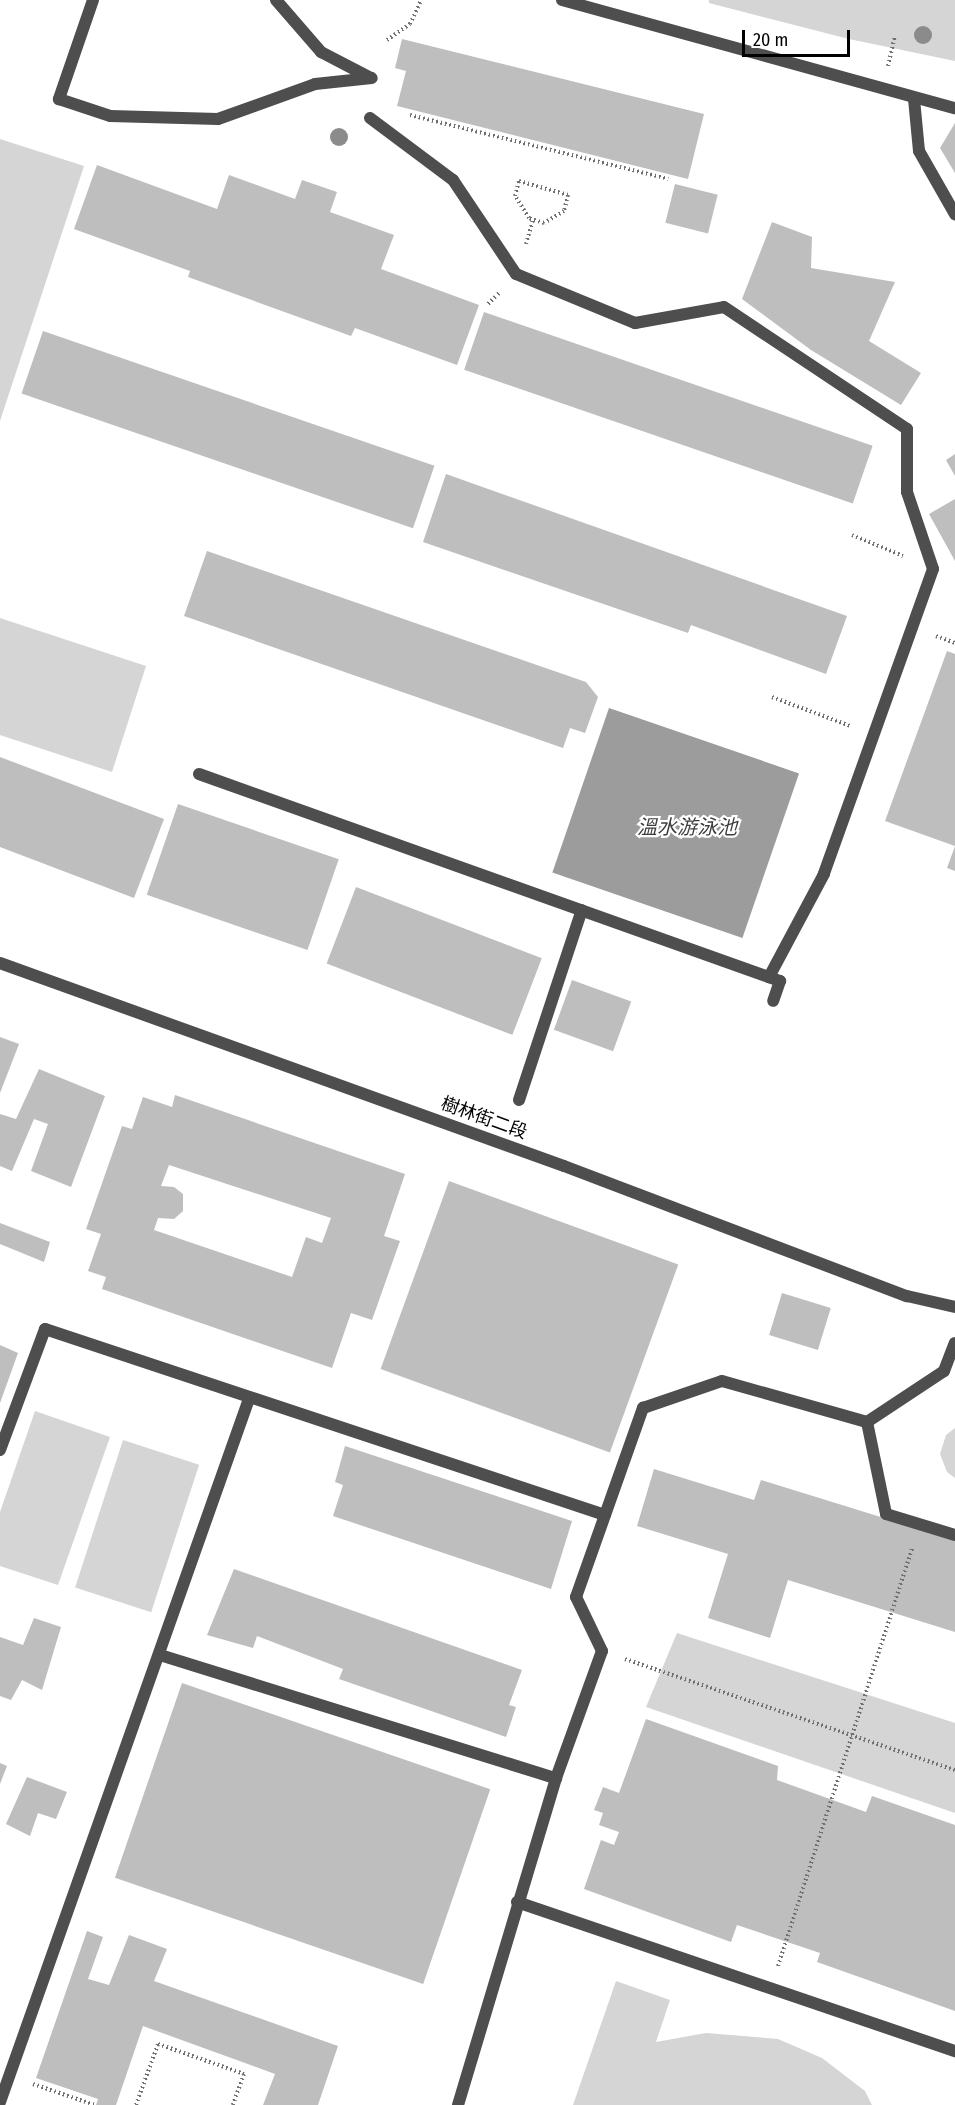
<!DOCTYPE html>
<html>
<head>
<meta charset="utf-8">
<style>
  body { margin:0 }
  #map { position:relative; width:955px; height:2105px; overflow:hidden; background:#fff; font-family:"Fira Sans Condensed","Noto Sans TC",sans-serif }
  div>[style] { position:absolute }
  .green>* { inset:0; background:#d5d5d5; transform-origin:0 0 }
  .water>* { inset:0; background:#9c9c9c; transform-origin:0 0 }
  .building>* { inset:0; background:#bebebe; transform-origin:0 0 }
  .path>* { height:4px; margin-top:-2px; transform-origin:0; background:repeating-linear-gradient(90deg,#707070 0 1.5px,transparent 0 4.5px) }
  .service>* { height:12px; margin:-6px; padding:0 6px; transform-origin:6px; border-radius:6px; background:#4e4e4e }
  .minor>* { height:12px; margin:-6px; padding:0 6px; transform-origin:6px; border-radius:6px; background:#4e4e4e }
  .trees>* { width:18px; height:18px; margin:-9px; border-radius:50%; background:#8b8b8b }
  span { translate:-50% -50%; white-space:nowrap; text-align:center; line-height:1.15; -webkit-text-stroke:4.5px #fff; paint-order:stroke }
  .street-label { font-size:18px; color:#000 }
  .water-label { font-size:20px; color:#3d3d3d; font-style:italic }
  .scale { position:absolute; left:742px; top:30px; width:108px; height:27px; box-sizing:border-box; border:3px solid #000; border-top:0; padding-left:8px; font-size:18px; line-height:21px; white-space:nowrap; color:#000; -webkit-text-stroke:4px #fff; paint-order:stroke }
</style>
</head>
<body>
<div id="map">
  <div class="green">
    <div style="clip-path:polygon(709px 0,955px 0,955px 61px,849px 39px,709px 3px)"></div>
    <div style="clip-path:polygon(0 139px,84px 166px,0 421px)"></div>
    <div style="clip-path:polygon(0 618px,146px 666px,112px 772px,0 735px)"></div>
    <div style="clip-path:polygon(35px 1411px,110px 1437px,58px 1585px,0 1566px,0 1512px)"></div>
    <div style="clip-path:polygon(955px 1428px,955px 1478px,947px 1472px,940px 1454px,946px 1435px)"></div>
    <div style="left:123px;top:1440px;width:80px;height:155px;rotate:18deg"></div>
    <div style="clip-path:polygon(677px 1633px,955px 1723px,955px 1813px,646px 1707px)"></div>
    <div style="clip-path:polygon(616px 1981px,670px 2000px,656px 2042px,706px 2033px,778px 2039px,822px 2058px,865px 2091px,872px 2105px,573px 2105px)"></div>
  </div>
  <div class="water">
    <div style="left:609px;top:708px;width:201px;height:174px;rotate:19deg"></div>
  </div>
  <div class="building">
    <div style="clip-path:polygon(402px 39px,704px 114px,688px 179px,397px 106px,406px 71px,395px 68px)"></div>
    <div style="clip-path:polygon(955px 123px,955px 173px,940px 148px)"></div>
    <div style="clip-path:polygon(97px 165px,217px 209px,229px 175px,295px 199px,302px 180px,337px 192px,330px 212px,394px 235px,381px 269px,479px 305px,457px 365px,355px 328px,351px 336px,188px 277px,190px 271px,74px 229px)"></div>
    <div style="left:675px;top:184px;width:44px;height:40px;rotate:14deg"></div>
    <div style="clip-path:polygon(772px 222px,812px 237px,811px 268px,895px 282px,869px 341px,921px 373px,901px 405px,811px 350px,742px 299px)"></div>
    <div style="left:484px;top:312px;width:411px;height:61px;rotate:19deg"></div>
    <div style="left:43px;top:331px;width:414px;height:66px;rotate:19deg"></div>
    <div style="clip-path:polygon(955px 454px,955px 476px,946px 460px)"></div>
    <div style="clip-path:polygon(446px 474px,847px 616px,826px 674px,691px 625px,688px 633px,423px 542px)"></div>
    <div style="clip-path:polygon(955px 499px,955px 561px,929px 514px)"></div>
    <div style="clip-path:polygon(207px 551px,586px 682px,598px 697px,585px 733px,570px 728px,563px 748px,184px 616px)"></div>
    <div style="clip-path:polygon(947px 651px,955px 654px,955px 846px,885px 821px)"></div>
    <div style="clip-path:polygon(0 757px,164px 819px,134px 898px,0 847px)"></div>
    <div style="left:178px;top:804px;width:170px;height:96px;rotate:19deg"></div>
    <div style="clip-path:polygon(955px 846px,955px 871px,947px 868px)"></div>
    <div style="left:356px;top:887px;width:199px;height:82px;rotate:21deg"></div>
    <div style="left:572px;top:980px;width:63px;height:53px;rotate:20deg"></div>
    <div style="clip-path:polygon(0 1037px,19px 1044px,0 1093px)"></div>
    <div style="clip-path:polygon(39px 1069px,105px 1096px,71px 1187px,31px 1171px,48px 1124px,34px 1119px,12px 1171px,0 1166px,0 1114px,16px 1119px)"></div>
    <div style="clip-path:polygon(evenodd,175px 1095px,405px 1174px,384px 1236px,400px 1241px,372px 1320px,351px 1313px,332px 1368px,102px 1289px,106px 1277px,88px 1271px,101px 1234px,86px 1229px,122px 1126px,132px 1129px,143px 1097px,172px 1107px,175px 1095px,169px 1165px,331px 1218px,322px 1243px,306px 1237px,292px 1277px,154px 1230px,158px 1218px,174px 1219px,183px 1211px,183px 1194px,174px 1187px,161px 1186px,169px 1165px)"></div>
    <div style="left:449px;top:1181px;width:244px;height:200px;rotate:20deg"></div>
    <div style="clip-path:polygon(0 1223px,50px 1242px,44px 1262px,0 1244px)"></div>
    <div style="left:782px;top:1293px;width:51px;height:44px;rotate:17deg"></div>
    <div style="clip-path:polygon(0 1345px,18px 1353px,0 1403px)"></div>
    <div style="clip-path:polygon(345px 1446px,572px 1521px,551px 1589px,333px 1516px,343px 1485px,335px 1482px)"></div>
    <div style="clip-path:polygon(654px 1469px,754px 1500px,761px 1480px,955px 1540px,955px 1632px,788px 1580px,770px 1638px,708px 1618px,728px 1554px,637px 1526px)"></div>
    <div style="clip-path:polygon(234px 1569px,522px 1670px,509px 1705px,516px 1707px,506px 1737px,339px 1679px,343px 1669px,257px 1636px,253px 1648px,207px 1635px)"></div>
    <div style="clip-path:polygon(34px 1618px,61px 1627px,42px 1690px,22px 1680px,11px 1700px,0 1696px,0 1637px,23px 1645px)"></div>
    <div style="left:182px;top:1683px;width:326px;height:206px;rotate:19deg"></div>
    <div style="clip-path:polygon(646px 1719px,778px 1766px,777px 1780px,866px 1812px,872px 1796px,955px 1825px,955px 2011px,817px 1962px,820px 1953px,737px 1925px,731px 1942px,584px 1889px,601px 1840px,614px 1845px,619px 1832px,599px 1825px,603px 1813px,594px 1810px,603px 1787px,619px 1793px)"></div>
    <div style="clip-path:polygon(0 1763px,7px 1766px,0 1784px)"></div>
    <div style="clip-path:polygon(27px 1777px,67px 1792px,56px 1819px,38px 1813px,30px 1836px,6px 1824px)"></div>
    <div style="clip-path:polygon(87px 1931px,103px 1937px,88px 1979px,109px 1985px,129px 1935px,167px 1949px,154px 1981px,338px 2046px,318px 2105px,263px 2105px,275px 2074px,143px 2026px,116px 2105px,96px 2105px,98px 2099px,36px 2078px)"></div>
  </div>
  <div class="path">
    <div style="left:387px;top:40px;width:28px;rotate:-35deg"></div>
    <div style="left:410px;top:24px;width:26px;rotate:-65deg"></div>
    <div style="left:888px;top:66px;width:31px;rotate:-77deg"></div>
    <div style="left:410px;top:115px;width:266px;rotate:13.9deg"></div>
    <div style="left:519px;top:181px;width:51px;rotate:15.9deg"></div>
    <div style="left:568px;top:195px;width:16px;rotate:104deg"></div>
    <div style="left:564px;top:211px;width:23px;rotate:149deg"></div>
    <div style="left:544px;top:223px;width:16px;rotate:-162deg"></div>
    <div style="left:529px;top:218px;width:26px;rotate:-122deg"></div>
    <div style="left:515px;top:196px;width:16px;rotate:-75deg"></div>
    <div style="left:526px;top:244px;width:26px;rotate:-74deg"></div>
    <div style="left:488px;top:304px;width:17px;rotate:-45deg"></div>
    <div style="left:852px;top:535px;width:55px;rotate:22.4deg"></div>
    <div style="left:936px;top:636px;width:20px;rotate:20deg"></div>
    <div style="left:772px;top:697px;width:84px;rotate:20.2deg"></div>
    <div style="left:625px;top:1659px;width:348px;rotate:18.6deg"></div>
    <div style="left:778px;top:1966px;width:439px;rotate:-72.2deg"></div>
    <div style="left:33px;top:2084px;width:65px;rotate:18.7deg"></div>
    <div style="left:136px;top:2105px;width:65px;rotate:-70.2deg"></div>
    <div style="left:158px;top:2044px;width:91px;rotate:19.2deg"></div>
    <div style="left:244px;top:2074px;width:33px;rotate:110deg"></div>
  </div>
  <div class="service">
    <div style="left:93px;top:0;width:105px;rotate:109deg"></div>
    <div style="left:59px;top:99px;width:54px;rotate:18.4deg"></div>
    <div style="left:110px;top:116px;width:108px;rotate:1.6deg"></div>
    <div style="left:218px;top:119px;width:103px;rotate:-19.8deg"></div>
    <div style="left:315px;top:84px;width:57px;rotate:-6deg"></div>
    <div style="left:276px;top:0;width:69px;rotate:49.1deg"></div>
    <div style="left:321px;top:52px;width:56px;rotate:27.5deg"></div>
    <div style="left:914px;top:99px;width:52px;rotate:84.5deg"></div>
    <div style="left:919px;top:151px;width:73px;rotate:60.3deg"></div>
    <div style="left:370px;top:118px;width:104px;rotate:36.8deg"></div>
    <div style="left:453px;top:180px;width:113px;rotate:56.2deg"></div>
    <div style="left:516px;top:274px;width:129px;rotate:22.4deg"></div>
    <div style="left:635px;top:323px;width:90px;rotate:-10.2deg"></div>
    <div style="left:724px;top:307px;width:220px;rotate:33.7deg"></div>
    <div style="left:907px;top:429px;width:63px;rotate:90deg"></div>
    <div style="left:907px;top:492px;width:81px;rotate:71.3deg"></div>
    <div style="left:933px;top:569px;width:324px;rotate:109.7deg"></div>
    <div style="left:824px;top:874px;width:117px;rotate:118.1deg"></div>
    <div style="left:199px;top:774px;width:617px;rotate:19.61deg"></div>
    <div style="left:780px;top:981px;width:21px;rotate:109deg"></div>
    <div style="left:519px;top:1100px;width:200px;rotate:-71.7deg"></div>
    <div style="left:867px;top:1422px;width:94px;rotate:78.3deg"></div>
    <div style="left:886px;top:1514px;width:72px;rotate:16.9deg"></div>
    <div style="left:0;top:1450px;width:129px;rotate:-69.6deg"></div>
    <div style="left:45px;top:1329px;width:590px;rotate:18.37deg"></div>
    <div style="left:160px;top:1655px;width:415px;rotate:17.3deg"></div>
    <div style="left:517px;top:1902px;width:463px;rotate:18.8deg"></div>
    <div style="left:0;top:2102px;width:746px;rotate:-70.5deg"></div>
    <div style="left:458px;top:2105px;width:341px;rotate:-73.3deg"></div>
    <div style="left:556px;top:1778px;width:135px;rotate:-70.1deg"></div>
    <div style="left:602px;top:1651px;width:60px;rotate:-115.7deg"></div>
    <div style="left:576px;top:1597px;width:201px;rotate:-70.5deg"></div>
    <div style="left:643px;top:1408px;width:83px;rotate:-18.9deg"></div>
    <div style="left:722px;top:1381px;width:151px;rotate:15.8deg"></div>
    <div style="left:867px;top:1422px;width:92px;rotate:-33.5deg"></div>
    <div style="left:944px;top:1371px;width:30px;rotate:-69deg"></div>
  </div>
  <div class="minor">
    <div style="left:562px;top:0;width:408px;rotate:15.4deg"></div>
    <div style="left:0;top:963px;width:599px;rotate:19.8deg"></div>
    <div style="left:564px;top:1166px;width:367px;rotate:20.8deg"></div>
    <div style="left:907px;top:1296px;width:49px;rotate:12.9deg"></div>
  </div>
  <div class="trees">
    <div style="left:923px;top:35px"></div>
    <div style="left:339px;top:137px"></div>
  </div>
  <div class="street-label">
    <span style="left:484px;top:1118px;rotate:20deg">樹林街二段</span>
  </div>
  <div class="water-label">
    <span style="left:687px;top:827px">溫水游泳池</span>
  </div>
  <div class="scale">20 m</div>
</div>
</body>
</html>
